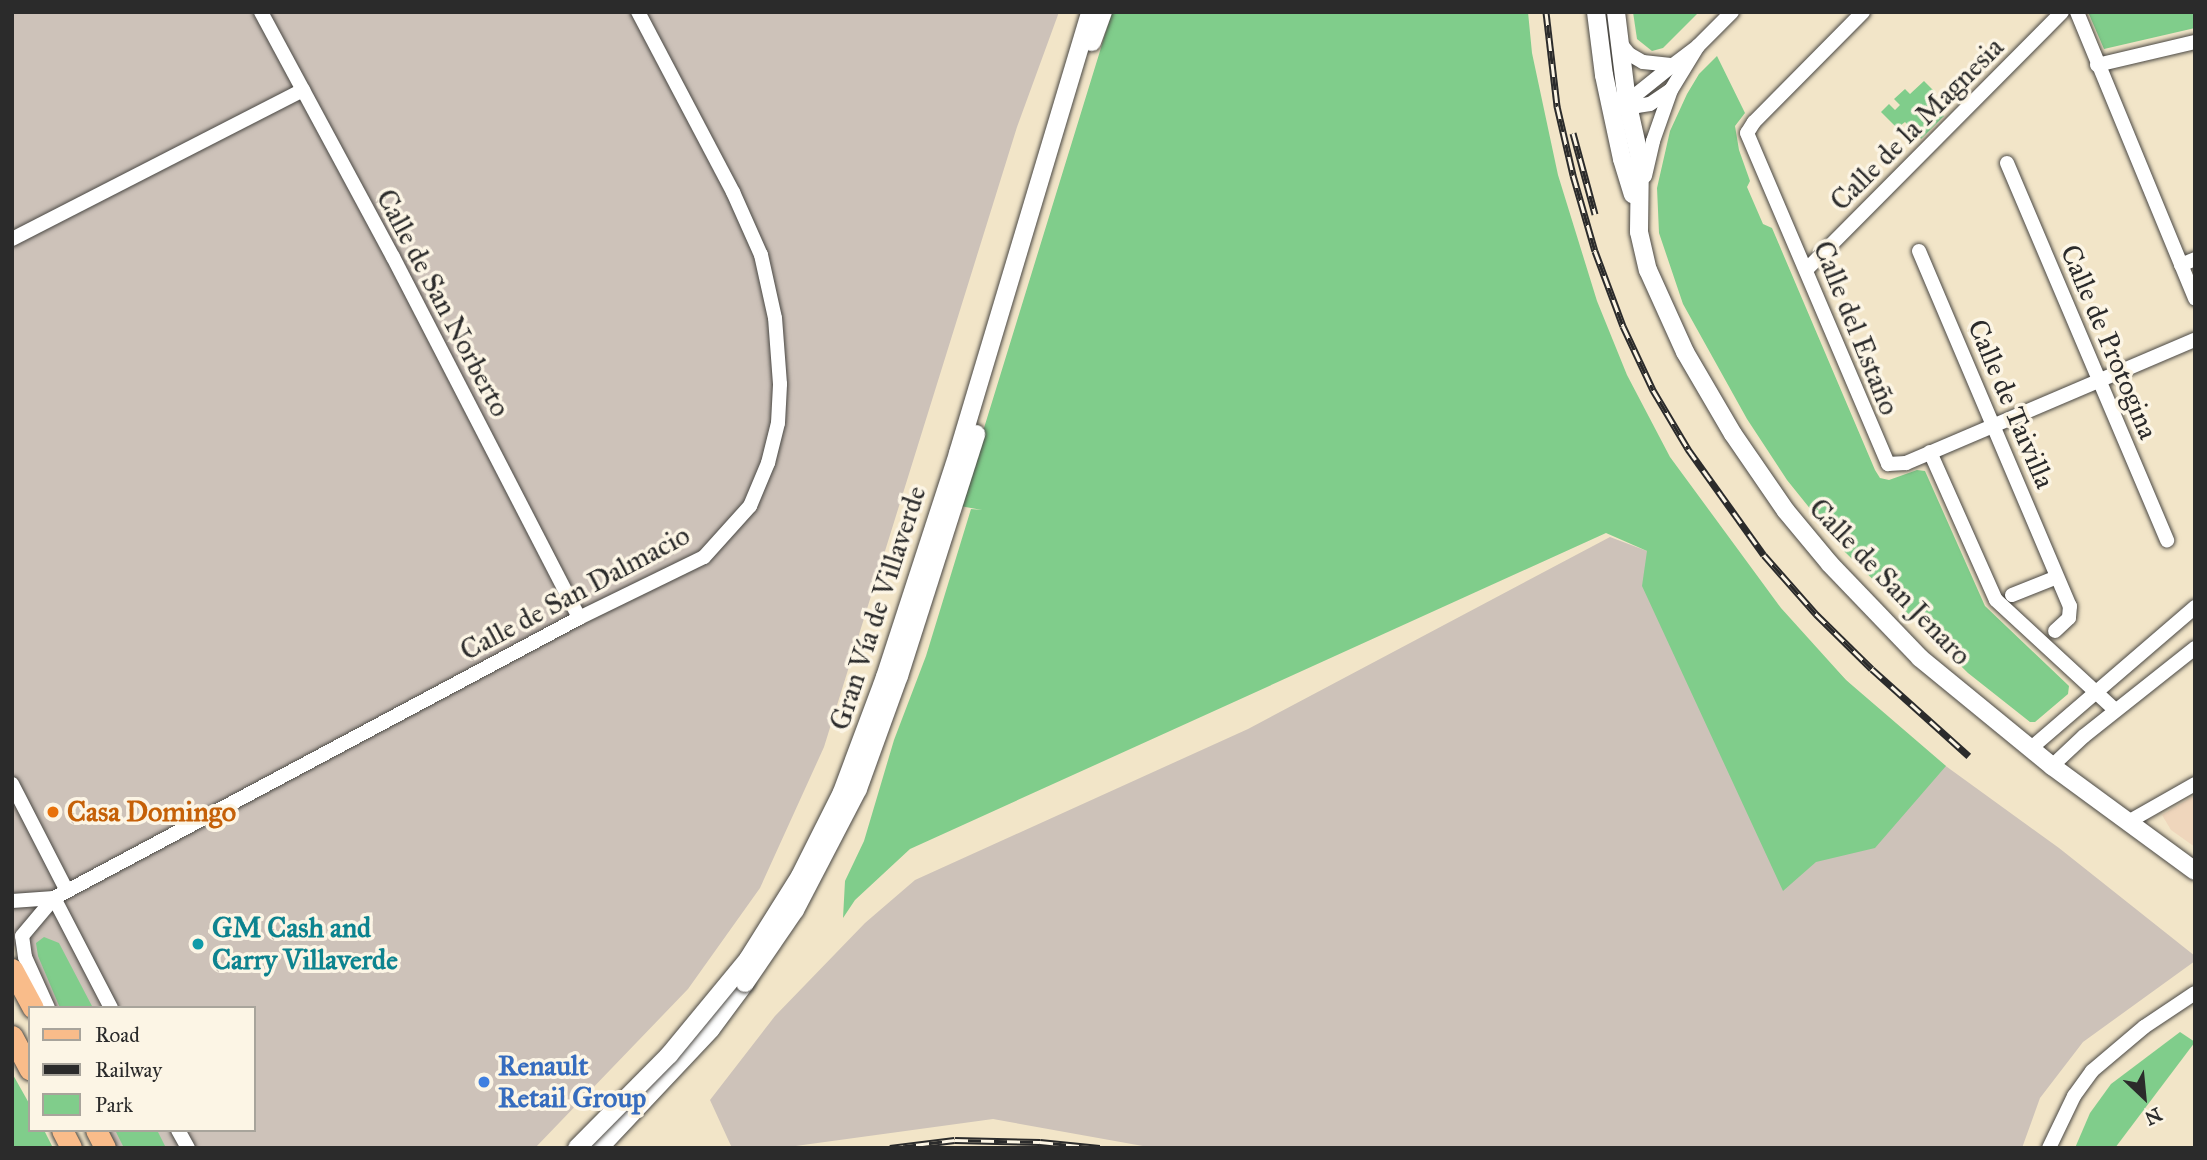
<!DOCTYPE html>
<html>
<head>
<meta charset="utf-8">
<style>
  body { margin:0 }
  #map { position:relative; width:2207px; height:1160px; overflow:hidden; background:#f2e5c8; font-family:"IM FELL Great Primer",serif }
  div>[style] { position:absolute }
  .built>* { inset:0; background:#efd6bc }
  .industrial>* { inset:0; background:#cdc2b9 }
  .green>* { inset:0; background:#80cd8b }
  .roads { filter:drop-shadow(0 0 2px #494743) drop-shadow(0 0 2px #494743) }
  .minor>* { height:14px; margin:-7px; padding:0 7px; transform-origin:7px; border-radius:7px; background:#fff }
  .tertiary>* { height:18px; margin:-9px; padding:0 9px; transform-origin:9px; border-radius:9px; background:#fff }
  .primary>* { height:21px; margin:-10.5px; padding:0 10.5px; transform-origin:10.5px; border-radius:10.5px; background:#f9bc8a }
  .rail>* { height:7px; margin-top:-3.5px; transform-origin:0; background:repeating-linear-gradient(90deg,#fcf5e5 0 13px,#2b2b2b 0 26px); box-sizing:border-box; border-block:2px solid #2b2b2b }
  .bridges { filter:drop-shadow(0 0 2px #494743) drop-shadow(0 0 2px #494743) }
  .tertiary-bridge>* { height:18px; margin:-9px; padding:0 9px; transform-origin:9px; border-radius:9px; background:#fff }
  .dots>* { width:19px; height:19px; translate:-50% -50%; box-sizing:border-box; border:4px solid #fcf5e5; border-radius:50% }
  span { translate:-50% -50%; white-space:nowrap; text-align:center; line-height:1.15; -webkit-text-stroke:7px #fcf5e5; paint-order:stroke }
  .street-label { font-size:28px; color:#2b2b2b }
  .food-label { font-size:28px; color:#c56008; font-weight:700 }
  .left { translate:0 -50%; text-align:left }
  .culture-label { font-size:28px; color:#0d838f; font-weight:700 }
  .shop-label { font-size:28px; color:#366cbe; font-weight:700 }
  .frame { position:absolute; inset:0; border:14px solid #2b2b2b; pointer-events:none }
  .legend { position:absolute; left:28px; top:1006px; width:228px; height:126px; box-sizing:border-box; background:#fcf5e5; border:2px solid #a8a49b; margin:0; padding:9px 12px; list-style:none; font-size:21px; color:#2b2b2b }
  .legend li { display:flex; align-items:center; gap:14px; height:35px }
  .legend b { width:35px; border:2px solid #a8a49b }
  .north { position:absolute; left:2109px; top:1062px; width:70px; height:70px; -webkit-text-stroke:5px #fcf5e5; paint-order:stroke; rotate:154deg; font-size:19px; font-weight:700; line-height:28px; text-align:center; color:#2b2b2b }
  .north::after { content:''; display:block; margin:auto; width:24px; height:32px; background:#2b2b2b; clip-path:polygon(50% 0,100% 100%,50% 72%,0 100%) }
</style>
</head>
<body>
<div id="map">
  <div class="built">
    <div style="clip-path:polygon(2195px 795px,2195px 847px,2171px 830px,2162px 815px)"></div>
  </div>
  <div class="industrial">
    <div style="clip-path:polygon(12px 12px,1059px 12px,1017px 127px,824px 747px,760px 888px,688px 989px,535px 1148px,115px 1148px,107px 1130px,254px 1130px,254px 1008px,45px 1008px,12px 941px)"></div>
    <div style="clip-path:polygon(1610px 537px,1647px 551px,1785px 619px,1896px 730px,2059px 848px,2195px 956px,2195px 961px,2083px 1042px,2040px 1098px,2022px 1148px,1154px 1148px,993px 1119px,781px 1148px,732px 1148px,710px 1100px,775px 1016px,865px 923px,915px 880px,1248px 729px)"></div>
  </div>
  <div class="green">
    <div style="clip-path:polygon(1112px 12px,1528px 12px,1532px 53px,1558px 175px,1597px 301px,1627px 375px,1670px 457px,1781px 608px,1846px 680px,1946px 766px,1875px 848px,1816px 862px,1783px 891px,1642px 586px,1647px 551px,1606px 533px,910px 849px,855px 900px,843px 918px,845px 881px,864px 841px,894px 740px,926px 656px,971px 509px,982px 510px,960px 506px)"></div>
    <div style="clip-path:polygon(1633px 12px,1697px 12px,1698px 13px,1663px 48px,1652px 51px,1637px 39px)"></div>
    <div style="clip-path:polygon(2088px 12px,2195px 12px,2195px 28px,2104px 49px)"></div>
    <div style="clip-path:polygon(1717px 56px,1745px 113px,1735px 126px,1739px 150px,1750px 181px,1747px 187px,1763px 224px,1772px 228px,1875px 470px,1880px 478px,1889px 480px,1917px 470px,1925px 471px,1985px 606px,2069px 686px,2068px 694px,2035px 722px,2030px 722px,1968px 673px,1845px 552px,1787px 480px,1747px 419px,1683px 304px,1659px 233px,1657px 188px,1670px 131px,1687px 94px,1699px 74px)"></div>
    <div style="clip-path:polygon(1924px 81px,1936px 93px,1929px 101px,1944px 116px,1921px 139px,1905px 122px,1897px 128px,1881px 112px,1889px 104px,1895px 110px,1900px 105px,1894px 99px,1905px 89px,1910px 94px)"></div>
    <div style="clip-path:polygon(44px 937px,59px 943px,93px 1008px,60px 1008px,38px 956px,36px 943px)"></div>
    <div style="clip-path:polygon(2180px 1032px,2195px 1042px,2115px 1148px,2075px 1148px,2090px 1113px,2111px 1084px)"></div>
    <div style="clip-path:polygon(12px 1073px,30px 1105px,30px 1130px,44px 1130px,53px 1148px,12px 1148px)"></div>
    <div style="clip-path:polygon(115px 1130px,157px 1130px,166px 1148px,124px 1148px)"></div>
  </div>
  <div class="roads">
    <div class="minor">
      <div style="left:261px;top:12px;width:278px;rotate:61.7deg"></div>
      <div style="left:393px;top:257px;width:406px;rotate:62.7deg"></div>
      <div style="left:1863px;top:12px;width:155px;rotate:134.7deg"></div>
      <div style="left:1754px;top:122px;width:13px;rotate:122deg"></div>
      <div style="left:1747px;top:133px;width:360px;rotate:66.9deg"></div>
      <div style="left:1888px;top:464px;width:18px;rotate:-3deg"></div>
      <div style="left:1906px;top:463px;width:314px;rotate:-23.1deg"></div>
      <div style="left:2077px;top:12px;width:310px;rotate:67.6deg"></div>
      <div style="left:1620px;top:43px;width:14px;rotate:51deg"></div>
      <div style="left:1629px;top:54px;width:16px;rotate:30deg"></div>
      <div style="left:1643px;top:62px;width:30px;rotate:6deg"></div>
      <div style="left:1673px;top:65px;width:31px;rotate:-37deg"></div>
      <div style="left:1698px;top:46px;width:48px;rotate:-45deg"></div>
      <div style="left:2097px;top:65px;width:101px;rotate:-13.2deg"></div>
      <div style="left:1623px;top:98px;width:16px;rotate:30deg"></div>
      <div style="left:1637px;top:106px;width:13px;rotate:-9deg"></div>
      <div style="left:1650px;top:104px;width:25px;rotate:-34deg"></div>
      <div style="left:1623px;top:105px;width:64px;rotate:-38.7deg"></div>
      <div style="left:2007px;top:163px;width:410px;rotate:67deg"></div>
      <div style="left:1645px;top:176px;width:36px;rotate:-77deg"></div>
      <div style="left:1653px;top:141px;width:54px;rotate:-70.6deg"></div>
      <div style="left:1671px;top:90px;width:52px;rotate:-58.5deg"></div>
      <div style="left:12px;top:239px;width:327px;rotate:-27.1deg"></div>
      <div style="left:1919px;top:251px;width:386px;rotate:67deg"></div>
      <div style="left:2070px;top:606px;width:12px;rotate:95deg"></div>
      <div style="left:2069px;top:618px;width:19px;rotate:137deg"></div>
      <div style="left:2181px;top:265px;width:15px;rotate:-23deg"></div>
      <div style="left:1806px;top:270px;width:363px;rotate:-45.2deg"></div>
      <div style="left:1930px;top:452px;width:162px;rotate:66deg"></div>
      <div style="left:1996px;top:600px;width:162px;rotate:42.7deg"></div>
      <div style="left:2012px;top:595px;width:48px;rotate:-21.8deg"></div>
      <div style="left:2030px;top:749px;width:218px;rotate:-40.7deg"></div>
      <div style="left:2052px;top:766px;width:44px;rotate:-43.2deg"></div>
      <div style="left:2084px;top:736px;width:142px;rotate:-38.4deg"></div>
      <div style="left:12px;top:784px;width:120px;rotate:62.8deg"></div>
      <div style="left:2128px;top:822px;width:77px;rotate:-29.6deg"></div>
      <div style="left:54px;top:898px;width:124px;rotate:62.6deg"></div>
      <div style="left:12px;top:901px;width:42px;rotate:-4.1deg"></div>
      <div style="left:48px;top:1008px;width:56px;rotate:-114.3deg"></div>
      <div style="left:25px;top:957px;width:21px;rotate:-98deg"></div>
      <div style="left:22px;top:936px;width:50px;rotate:-49.9deg"></div>
      <div style="left:54px;top:898px;width:595px;rotate:-28.07deg"></div>
      <div style="left:579px;top:618px;width:139px;rotate:-26deg"></div>
      <div style="left:704px;top:557px;width:69px;rotate:-48deg"></div>
      <div style="left:750px;top:506px;width:47px;rotate:-67.3deg"></div>
      <div style="left:768px;top:463px;width:41px;rotate:-76deg"></div>
      <div style="left:778px;top:423px;width:39px;rotate:-87deg"></div>
      <div style="left:780px;top:384px;width:66px;rotate:-94.3deg"></div>
      <div style="left:775px;top:318px;width:65px;rotate:-102.5deg"></div>
      <div style="left:761px;top:255px;width:69px;rotate:-114deg"></div>
      <div style="left:733px;top:192px;width:204px;rotate:-117.8deg"></div>
      <div style="left:178px;top:1130px;width:21px;rotate:61deg"></div>
      <div style="left:2049px;top:1148px;width:58px;rotate:-64.3deg"></div>
      <div style="left:2074px;top:1096px;width:31px;rotate:-54deg"></div>
      <div style="left:2092px;top:1071px;width:68px;rotate:-40.2deg"></div>
      <div style="left:2144px;top:1027px;width:61px;rotate:-33.7deg"></div>
    </div>
    <div class="tertiary">
      <div style="left:1596px;top:12px;width:64px;rotate:82.8deg"></div>
      <div style="left:1604px;top:75px;width:86px;rotate:77.9deg"></div>
      <div style="left:1622px;top:159px;width:37px;rotate:73deg"></div>
      <div style="left:1616px;top:12px;width:90px;rotate:83deg"></div>
      <div style="left:1627px;top:101px;width:59px;rotate:77.4deg"></div>
      <div style="left:1640px;top:159px;width:73px;rotate:90.8deg"></div>
      <div style="left:1639px;top:232px;width:39px;rotate:77deg"></div>
      <div style="left:1648px;top:270px;width:90px;rotate:65.7deg"></div>
      <div style="left:1685px;top:352px;width:95px;rotate:59.7deg"></div>
      <div style="left:1733px;top:434px;width:93px;rotate:55.5deg"></div>
      <div style="left:1786px;top:511px;width:69px;rotate:50.3deg"></div>
      <div style="left:1830px;top:564px;width:130px;rotate:46.2deg"></div>
      <div style="left:1920px;top:658px;width:171px;rotate:39.3deg"></div>
      <div style="left:2052px;top:766px;width:177px;rotate:36.3deg"></div>
      <div style="left:599px;top:1148px;width:163px;rotate:-46.7deg"></div>
      <div style="left:711px;top:1029px;width:57px;rotate:-53.5deg"></div>
    </div>
    <div class="primary">
      <div style="left:12px;top:969px;width:44px;rotate:61.7deg"></div>
      <div style="left:12px;top:1036px;width:38px;rotate:62deg"></div>
      <div style="left:62px;top:1130px;width:20px;rotate:63deg"></div>
      <div style="left:96px;top:1130px;width:20px;rotate:63deg"></div>
    </div>
  </div>
  <div class="rail">
    <div style="left:1546px;top:12px;width:95px;rotate:83.3deg"></div>
    <div style="left:1557px;top:106px;width:71px;rotate:76.9deg"></div>
    <div style="left:1573px;top:175px;width:79px;rotate:73.9deg"></div>
    <div style="left:1595px;top:251px;width:80px;rotate:69.5deg"></div>
    <div style="left:1623px;top:326px;width:71px;rotate:64.9deg"></div>
    <div style="left:1653px;top:390px;width:69px;rotate:59.3deg"></div>
    <div style="left:1688px;top:449px;width:130px;rotate:54.4deg"></div>
    <div style="left:1764px;top:555px;width:79px;rotate:48.6deg"></div>
    <div style="left:1816px;top:614px;width:78px;rotate:44.5deg"></div>
    <div style="left:1872px;top:669px;width:130px;rotate:41.9deg"></div>
    <div style="left:1573px;top:133px;width:84px;rotate:74.8deg"></div>
    <div style="left:890px;top:1148px;width:65px;rotate:-7deg"></div>
    <div style="left:955px;top:1140px;width:85px;rotate:1.3deg"></div>
    <div style="left:1040px;top:1142px;width:60px;rotate:5.7deg"></div>
  </div>
  <div class="bridges">
    <div class="tertiary-bridge">
      <div style="left:1092px;top:42px;width:32px;rotate:-70deg"></div>
      <div style="left:745px;top:983px;width:88px;rotate:-55.6deg"></div>
      <div style="left:795px;top:910px;width:136px;rotate:-62.5deg"></div>
      <div style="left:858px;top:789px;width:120px;rotate:-70.1deg"></div>
      <div style="left:899px;top:676px;width:254px;rotate:-72.3deg"></div>
      <div style="left:577px;top:1148px;width:131px;rotate:-45.3deg"></div>
      <div style="left:669px;top:1055px;width:124px;rotate:-50.5deg"></div>
      <div style="left:748px;top:959px;width:98px;rotate:-57.9deg"></div>
      <div style="left:800px;top:876px;width:94px;rotate:-63.4deg"></div>
      <div style="left:842px;top:792px;width:123px;rotate:-69.5deg"></div>
      <div style="left:885px;top:677px;width:236px;rotate:-71.9deg"></div>
      <div style="left:958px;top:453px;width:460px;rotate:-73.3deg"></div>
    </div>
  </div>
  <div class="dots">
    <div style="left:53px;top:812px;background:#e8710a"></div>
    <div style="left:198px;top:944px;background:#0f9aa8"></div>
    <div style="left:484px;top:1082px;background:#3f7fe0"></div>
  </div>
  <div class="street-label">
    <span style="left:1917px;top:124px;rotate:-45deg">Calle de la Magnesia</span>
    <span style="left:443px;top:303px;rotate:62deg">Calle de San Norberto</span>
    <span style="left:1856px;top:328px;rotate:68deg">Calle del Estaño</span>
    <span style="left:2109px;top:342px;rotate:67deg">Calle de Protogina</span>
    <span style="left:2011px;top:404px;rotate:67deg">Calle de Taivilla</span>
    <span style="left:1890px;top:582px;rotate:46deg">Calle de San Jenaro</span>
    <span style="left:575px;top:593px;rotate:-28deg">Calle de San Dalmacio</span>
    <span style="left:878px;top:608px;rotate:-72deg">Gran Vía de Villaverde</span>
  </div>
  <div class="food-label">
    <span class="left" style="left:67px;top:812px">Casa Domingo</span>
  </div>
  <div class="culture-label">
    <span class="left" style="left:212px;top:944px">GM Cash and<br>Carry Villaverde</span>
  </div>
  <div class="shop-label">
    <span class="left" style="left:498px;top:1082px">Renault<br>Retail Group</span>
  </div>
  <div class="frame"></div>
  <ul class="legend">
  <li><b style="height:9px;background:#f9bc8a"></b>Road</li>
  <li><b style="height:9px;background:#2b2b2b"></b>Railway</li>
  <li><b style="height:19px;background:#80cd8b"></b>Park</li>
  </ul>
  <div class="north">N</div>
</div>
</body>
</html>
